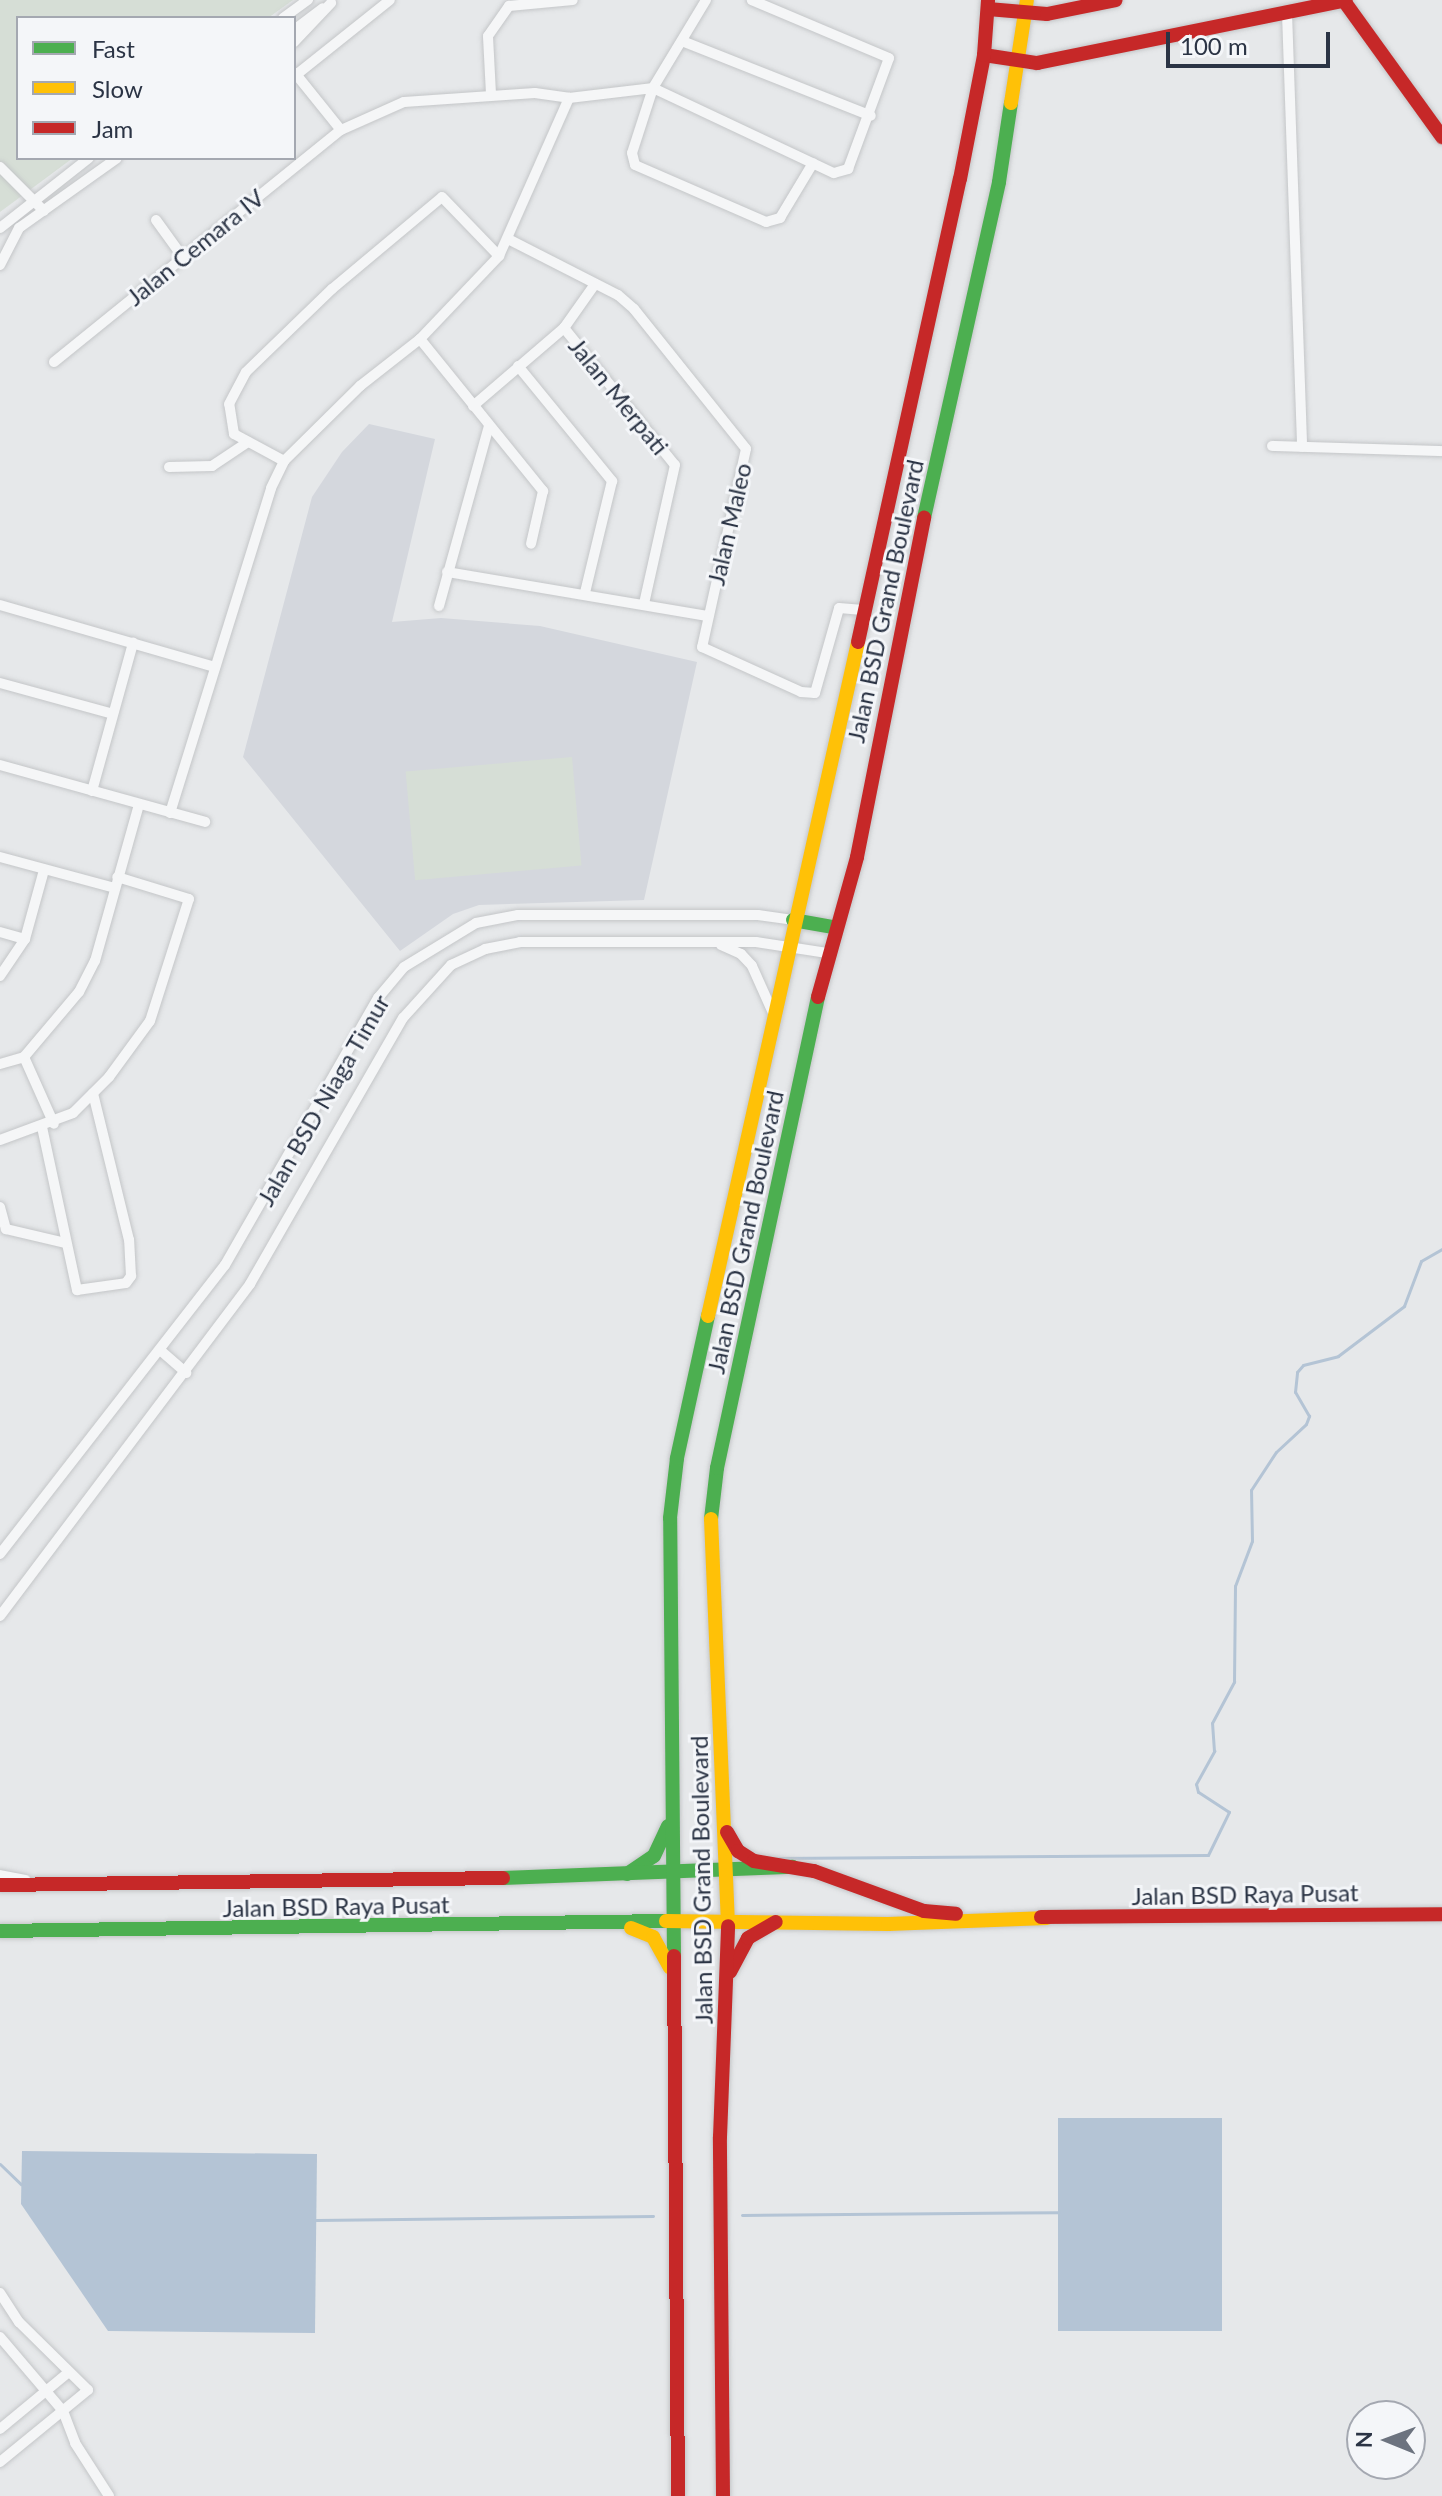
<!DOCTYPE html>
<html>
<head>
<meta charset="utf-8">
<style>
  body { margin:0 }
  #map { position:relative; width:1442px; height:2496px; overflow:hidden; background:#e6e8ea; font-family:Lato,sans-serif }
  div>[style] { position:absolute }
  .built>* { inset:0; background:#d4d7dd }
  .green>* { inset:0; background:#d6ded6; transform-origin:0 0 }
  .water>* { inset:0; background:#b4c4d5; transform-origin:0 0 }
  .stream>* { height:3px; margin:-1.5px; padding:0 1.5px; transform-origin:1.5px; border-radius:1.5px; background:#b4c4d5 }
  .roads { filter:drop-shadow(0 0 2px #c4c6c8) drop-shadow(0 0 2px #c4c6c8) }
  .street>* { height:10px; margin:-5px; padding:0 5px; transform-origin:5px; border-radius:5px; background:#f5f6f7 }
  .fast>* { height:14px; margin:-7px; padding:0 7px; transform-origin:7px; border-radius:7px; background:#4caf50 }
  .slow>* { height:14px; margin:-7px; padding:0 7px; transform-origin:7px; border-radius:7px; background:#ffc107 }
  .jam>* { height:14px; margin:-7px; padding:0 7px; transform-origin:7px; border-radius:7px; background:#c62828 }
  span { translate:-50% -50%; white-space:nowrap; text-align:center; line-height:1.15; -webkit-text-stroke:6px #f4f6f9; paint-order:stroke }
  .street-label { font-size:24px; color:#2b3445 }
  .legend { position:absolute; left:16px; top:16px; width:280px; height:144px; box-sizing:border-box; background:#f4f6f9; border:2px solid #a4a8b1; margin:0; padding:10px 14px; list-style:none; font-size:24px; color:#2b3445 }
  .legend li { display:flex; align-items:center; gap:16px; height:40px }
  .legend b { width:40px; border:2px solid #a4a8b1 }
  .north { position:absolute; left:1346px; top:2400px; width:80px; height:80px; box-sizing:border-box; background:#f4f6f9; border:2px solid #a4a8b1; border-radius:50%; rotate:271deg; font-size:22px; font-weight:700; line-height:32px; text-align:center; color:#2b3445 }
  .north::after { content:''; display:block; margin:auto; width:28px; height:36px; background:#6c737f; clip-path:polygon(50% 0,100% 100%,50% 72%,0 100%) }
  .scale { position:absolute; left:1166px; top:32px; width:164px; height:36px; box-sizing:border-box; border:4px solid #2b3445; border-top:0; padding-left:10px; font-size:24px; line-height:28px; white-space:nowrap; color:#2b3445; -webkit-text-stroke:6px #f4f6f9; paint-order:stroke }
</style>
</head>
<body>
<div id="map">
  <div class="built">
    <div style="clip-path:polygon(369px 424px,435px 439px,392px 622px,441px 618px,540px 626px,697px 662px,644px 900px,479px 905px,453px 914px,400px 951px,243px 757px,312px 497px,342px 452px)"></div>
  </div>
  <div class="green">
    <div style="clip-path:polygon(0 0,293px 0,268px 18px,18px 18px,18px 158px,73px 158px,0 212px)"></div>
    <div style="left:572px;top:757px;width:109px;height:167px;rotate:85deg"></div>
  </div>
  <div class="water">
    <div style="left:1222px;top:2118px;width:213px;height:164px;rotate:90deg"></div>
    <div style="clip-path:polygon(22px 2151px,317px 2154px,315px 2333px,108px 2331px,21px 2204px)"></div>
  </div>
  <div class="stream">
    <div style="left:778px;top:1858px;width:430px;rotate:-0.4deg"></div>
    <div style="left:1208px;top:1855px;width:48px;rotate:-64deg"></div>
    <div style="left:1229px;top:1812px;width:37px;rotate:-147deg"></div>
    <div style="left:1198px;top:1792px;width:8px;rotate:-104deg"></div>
    <div style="left:1196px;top:1784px;width:38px;rotate:-61deg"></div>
    <div style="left:1214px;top:1751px;width:28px;rotate:-94deg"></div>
    <div style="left:1212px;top:1723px;width:47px;rotate:-61.8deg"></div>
    <div style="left:1234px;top:1682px;width:96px;rotate:-89.4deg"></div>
    <div style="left:1235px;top:1586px;width:48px;rotate:-69.3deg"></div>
    <div style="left:1252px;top:1541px;width:51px;rotate:-91.1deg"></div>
    <div style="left:1251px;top:1490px;width:45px;rotate:-56.7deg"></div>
    <div style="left:1276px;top:1452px;width:41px;rotate:-43deg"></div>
    <div style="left:1306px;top:1424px;width:9px;rotate:-69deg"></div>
    <div style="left:1309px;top:1416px;width:28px;rotate:-120deg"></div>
    <div style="left:1295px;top:1392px;width:20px;rotate:-84deg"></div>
    <div style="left:1297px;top:1372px;width:9px;rotate:-49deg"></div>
    <div style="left:1303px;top:1365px;width:36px;rotate:-14deg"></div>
    <div style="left:1338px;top:1356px;width:83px;rotate:-37.1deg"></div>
    <div style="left:1404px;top:1306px;width:48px;rotate:-69.3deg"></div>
    <div style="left:1421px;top:1261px;width:24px;rotate:-30deg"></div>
    <div style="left:0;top:2164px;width:29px;rotate:44deg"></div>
    <div style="left:742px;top:2215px;width:317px;rotate:-0.5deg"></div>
    <div style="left:316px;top:2220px;width:337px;rotate:-0.7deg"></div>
  </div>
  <div class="roads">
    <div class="street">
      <div style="left:706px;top:0;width:103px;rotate:121.1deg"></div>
      <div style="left:653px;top:88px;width:68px;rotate:107.9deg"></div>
      <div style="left:632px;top:153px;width:12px;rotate:76deg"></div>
      <div style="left:635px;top:165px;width:143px;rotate:23.5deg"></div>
      <div style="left:766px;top:222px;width:15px;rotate:-16deg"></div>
      <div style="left:780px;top:218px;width:64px;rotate:-59deg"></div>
      <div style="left:1287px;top:13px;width:434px;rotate:88deg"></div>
      <div style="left:283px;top:18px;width:31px;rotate:-36deg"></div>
      <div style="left:294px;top:30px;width:36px;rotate:-37deg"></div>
      <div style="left:682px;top:41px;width:203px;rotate:21.6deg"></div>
      <div style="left:294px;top:42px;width:54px;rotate:-46.5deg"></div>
      <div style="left:295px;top:73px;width:73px;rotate:51.1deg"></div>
      <div style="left:296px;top:75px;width:120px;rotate:-38.6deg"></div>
      <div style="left:491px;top:94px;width:58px;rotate:-93deg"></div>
      <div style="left:488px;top:36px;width:37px;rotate:-55deg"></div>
      <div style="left:509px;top:6px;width:64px;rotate:-5.4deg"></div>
      <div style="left:0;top:167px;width:62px;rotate:45deg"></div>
      <div style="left:156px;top:220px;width:44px;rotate:54.2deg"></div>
      <div style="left:0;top:228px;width:113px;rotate:-38.2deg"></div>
      <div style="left:510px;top:240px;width:121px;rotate:27deg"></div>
      <div style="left:618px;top:295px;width:21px;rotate:41deg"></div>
      <div style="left:634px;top:309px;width:179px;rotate:51.3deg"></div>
      <div style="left:746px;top:449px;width:203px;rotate:102.5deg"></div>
      <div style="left:702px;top:647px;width:109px;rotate:24.4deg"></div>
      <div style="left:801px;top:692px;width:14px;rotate:4deg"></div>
      <div style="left:815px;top:693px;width:88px;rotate:-74.2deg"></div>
      <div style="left:839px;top:608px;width:24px;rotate:5deg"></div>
      <div style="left:0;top:265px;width:42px;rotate:-62.8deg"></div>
      <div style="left:19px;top:228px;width:120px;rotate:-35.5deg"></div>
      <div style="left:564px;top:328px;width:176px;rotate:51deg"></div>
      <div style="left:675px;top:465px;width:142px;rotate:102.6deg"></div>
      <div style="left:420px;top:339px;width:196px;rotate:51deg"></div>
      <div style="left:543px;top:491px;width:54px;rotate:102.8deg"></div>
      <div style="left:54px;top:362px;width:369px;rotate:-39deg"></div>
      <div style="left:341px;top:130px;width:69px;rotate:-24deg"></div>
      <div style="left:404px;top:102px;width:131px;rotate:-3.9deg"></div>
      <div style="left:535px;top:93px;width:34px;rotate:8deg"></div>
      <div style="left:518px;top:366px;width:149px;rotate:50.7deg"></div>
      <div style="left:612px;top:481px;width:115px;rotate:103.6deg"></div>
      <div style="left:473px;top:406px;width:120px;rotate:-40.6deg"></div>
      <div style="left:564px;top:328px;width:54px;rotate:-54.8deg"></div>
      <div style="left:1272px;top:446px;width:170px;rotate:1.7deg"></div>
      <div style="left:284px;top:461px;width:57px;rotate:-151.6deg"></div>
      <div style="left:234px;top:434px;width:30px;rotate:-99deg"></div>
      <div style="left:229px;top:404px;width:36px;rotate:-62deg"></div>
      <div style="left:246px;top:372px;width:120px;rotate:-44deg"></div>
      <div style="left:332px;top:289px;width:143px;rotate:-39.9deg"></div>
      <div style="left:442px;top:197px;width:82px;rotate:46deg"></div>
      <div style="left:169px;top:467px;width:43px;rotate:-1.3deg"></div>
      <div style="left:212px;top:466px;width:43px;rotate:-33.7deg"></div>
      <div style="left:447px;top:572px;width:265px;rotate:9.6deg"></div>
      <div style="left:0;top:605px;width:224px;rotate:16.1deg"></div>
      <div style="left:439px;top:606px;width:187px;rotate:-74.5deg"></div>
      <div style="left:0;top:683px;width:117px;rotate:15.3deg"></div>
      <div style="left:0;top:765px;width:213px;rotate:15.5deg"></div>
      <div style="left:92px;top:791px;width:154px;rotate:-74.5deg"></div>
      <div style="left:170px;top:813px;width:340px;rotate:-72.7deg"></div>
      <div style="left:271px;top:488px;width:30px;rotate:-64deg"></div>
      <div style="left:284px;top:461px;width:107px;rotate:-44.6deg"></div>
      <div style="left:360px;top:386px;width:76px;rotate:-38.1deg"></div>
      <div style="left:420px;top:339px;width:115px;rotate:-46.4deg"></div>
      <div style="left:499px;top:256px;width:173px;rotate:-66.1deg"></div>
      <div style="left:569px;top:98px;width:85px;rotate:-6.8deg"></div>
      <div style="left:653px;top:88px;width:200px;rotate:25.2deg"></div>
      <div style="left:834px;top:173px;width:15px;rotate:-16deg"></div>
      <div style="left:848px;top:169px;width:118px;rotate:-69.7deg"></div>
      <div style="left:889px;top:58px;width:149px;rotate:-157.1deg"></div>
      <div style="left:0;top:857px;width:119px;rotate:15.1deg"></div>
      <div style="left:0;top:932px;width:26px;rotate:16deg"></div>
      <div style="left:721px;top:945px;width:22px;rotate:24deg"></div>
      <div style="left:741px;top:954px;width:16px;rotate:47deg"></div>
      <div style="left:752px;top:966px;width:51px;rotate:65.9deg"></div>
      <div style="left:0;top:976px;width:45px;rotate:-56deg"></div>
      <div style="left:25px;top:939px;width:72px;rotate:-74.6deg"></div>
      <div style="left:24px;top:1057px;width:73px;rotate:65.9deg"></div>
      <div style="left:0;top:1064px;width:25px;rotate:-16deg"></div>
      <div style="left:24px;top:1057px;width:85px;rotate:-49.8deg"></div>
      <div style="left:79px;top:992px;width:35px;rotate:-63deg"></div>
      <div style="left:95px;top:961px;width:163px;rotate:-74.3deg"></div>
      <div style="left:42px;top:1127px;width:167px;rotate:77.9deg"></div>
      <div style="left:77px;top:1290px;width:49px;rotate:-8.1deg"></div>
      <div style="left:126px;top:1283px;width:9px;rotate:-54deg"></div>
      <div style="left:131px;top:1276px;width:36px;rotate:-93deg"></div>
      <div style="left:129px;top:1240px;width:151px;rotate:-103.8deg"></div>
      <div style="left:0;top:1140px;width:78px;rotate:-20.3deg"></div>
      <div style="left:73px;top:1113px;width:51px;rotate:-45deg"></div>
      <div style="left:109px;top:1077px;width:69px;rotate:-53.8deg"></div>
      <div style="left:150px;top:1021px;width:128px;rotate:-72.3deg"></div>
      <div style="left:189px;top:899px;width:75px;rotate:-163deg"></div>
      <div style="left:0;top:1207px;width:23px;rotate:75deg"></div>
      <div style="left:6px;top:1229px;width:61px;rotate:13.3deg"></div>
      <div style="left:160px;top:1350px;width:35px;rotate:41deg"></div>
      <div style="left:0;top:1554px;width:366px;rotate:-52.1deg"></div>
      <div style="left:225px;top:1265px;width:308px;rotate:-60.2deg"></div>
      <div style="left:378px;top:998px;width:40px;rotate:-50deg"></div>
      <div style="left:404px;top:967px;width:84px;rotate:-31.4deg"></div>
      <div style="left:476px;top:923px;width:43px;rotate:-10.8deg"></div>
      <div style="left:518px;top:915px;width:240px"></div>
      <div style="left:758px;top:915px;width:35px;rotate:8deg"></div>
      <div style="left:0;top:1616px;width:416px;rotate:-53deg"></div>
      <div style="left:250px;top:1284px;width:307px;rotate:-60.1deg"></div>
      <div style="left:403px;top:1018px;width:72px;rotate:-47.8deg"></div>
      <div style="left:451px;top:965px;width:38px;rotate:-25deg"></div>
      <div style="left:485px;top:949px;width:36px;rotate:-11deg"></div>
      <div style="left:520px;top:942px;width:236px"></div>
      <div style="left:756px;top:942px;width:72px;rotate:8.8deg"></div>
      <div style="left:0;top:1875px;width:26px;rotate:11deg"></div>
      <div style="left:0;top:2293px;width:35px;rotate:57deg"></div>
      <div style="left:19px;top:2322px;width:97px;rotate:44.6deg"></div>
      <div style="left:88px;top:2390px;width:114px;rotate:140.7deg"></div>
      <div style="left:0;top:2337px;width:97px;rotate:49.6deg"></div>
      <div style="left:63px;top:2411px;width:34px;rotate:69deg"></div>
      <div style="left:75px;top:2443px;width:63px;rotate:57.3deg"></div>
      <div style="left:0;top:2429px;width:89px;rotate:-39.6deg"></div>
    </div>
    <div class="fast">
      <div style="left:924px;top:518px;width:344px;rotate:-77.4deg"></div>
      <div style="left:999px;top:182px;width:80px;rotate:-81.4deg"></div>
      <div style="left:793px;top:920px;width:41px;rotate:9.9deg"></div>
      <div style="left:711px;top:1519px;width:51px;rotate:-83.3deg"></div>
      <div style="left:717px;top:1468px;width:482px;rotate:-77.9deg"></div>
      <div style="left:627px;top:1874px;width:32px;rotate:-34deg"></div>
      <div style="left:654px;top:1856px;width:33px;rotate:-65deg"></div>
      <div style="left:503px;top:1878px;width:290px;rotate:-2.2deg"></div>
      <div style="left:0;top:1931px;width:666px;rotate:-0.86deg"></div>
      <div style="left:674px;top:1956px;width:438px;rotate:-90.5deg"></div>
      <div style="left:670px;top:1518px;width:60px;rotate:-83.3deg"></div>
      <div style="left:677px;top:1458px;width:145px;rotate:-77.7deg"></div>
    </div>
    <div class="slow">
      <div style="left:1011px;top:103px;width:104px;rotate:-81.2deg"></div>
      <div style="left:708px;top:1316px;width:690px;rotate:-77.45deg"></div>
      <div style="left:711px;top:1519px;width:407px;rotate:87.6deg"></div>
      <div style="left:666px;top:1921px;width:222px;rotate:0.8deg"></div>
      <div style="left:888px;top:1924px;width:159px;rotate:-2.2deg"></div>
      <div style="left:631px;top:1928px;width:24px;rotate:22deg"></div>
      <div style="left:653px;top:1937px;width:35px;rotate:61deg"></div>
    </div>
    <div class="jam">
      <div style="left:1344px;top:1px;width:168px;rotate:54.2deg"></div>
      <div style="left:988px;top:9px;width:59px;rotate:4.8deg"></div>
      <div style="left:1047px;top:14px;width:70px;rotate:-11.5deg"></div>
      <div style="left:984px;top:55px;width:54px;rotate:8.6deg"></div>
      <div style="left:1037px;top:63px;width:315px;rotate:-11.5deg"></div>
      <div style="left:858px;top:642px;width:474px;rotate:-77.6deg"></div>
      <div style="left:960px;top:179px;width:126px;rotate:-79deg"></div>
      <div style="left:984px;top:55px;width:55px;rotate:-85.8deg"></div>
      <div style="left:818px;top:997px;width:145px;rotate:-74.4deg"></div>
      <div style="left:857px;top:857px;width:346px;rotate:-78.8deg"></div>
      <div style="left:727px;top:1832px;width:22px;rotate:60deg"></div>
      <div style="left:738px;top:1851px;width:19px;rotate:32deg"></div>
      <div style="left:754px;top:1861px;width:61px;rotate:9.5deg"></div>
      <div style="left:814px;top:1871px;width:117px;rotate:20deg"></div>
      <div style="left:924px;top:1911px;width:32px;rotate:5deg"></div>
      <div style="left:0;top:1885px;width:503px;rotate:-0.8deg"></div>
      <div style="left:1041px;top:1917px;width:401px;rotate:-0.4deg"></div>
      <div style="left:674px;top:1956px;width:540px;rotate:89.58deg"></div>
      <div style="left:730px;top:1972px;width:38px;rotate:-62deg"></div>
      <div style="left:748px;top:1938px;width:32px;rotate:-30deg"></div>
      <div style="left:723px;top:2496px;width:359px;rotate:-90.5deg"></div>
      <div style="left:720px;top:2137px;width:211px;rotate:-87.8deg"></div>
    </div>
  </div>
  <div class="street-label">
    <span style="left:195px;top:247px;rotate:-39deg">Jalan Cemara IV</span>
    <span style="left:619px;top:396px;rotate:51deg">Jalan Merpati</span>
    <span style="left:729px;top:524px;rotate:-77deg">Jalan Maleo</span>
    <span style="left:885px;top:601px;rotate:-78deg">Jalan BSD Grand Boulevard</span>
    <span style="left:323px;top:1100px;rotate:-60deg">Jalan BSD Niaga Timur</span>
    <span style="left:745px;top:1232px;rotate:-78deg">Jalan BSD Grand Boulevard</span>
    <span style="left:701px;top:1880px;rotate:-91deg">Jalan BSD Grand Boulevard</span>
    <span style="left:1245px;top:1894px;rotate:-1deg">Jalan BSD Raya Pusat</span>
    <span style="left:336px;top:1906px;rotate:-1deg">Jalan BSD Raya Pusat</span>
  </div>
  <ul class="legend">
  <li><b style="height:10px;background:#4caf50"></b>Fast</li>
  <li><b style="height:10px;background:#ffc107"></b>Slow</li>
  <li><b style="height:10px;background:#c62828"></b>Jam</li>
  </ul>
  <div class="north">N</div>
  <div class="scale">100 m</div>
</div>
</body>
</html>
